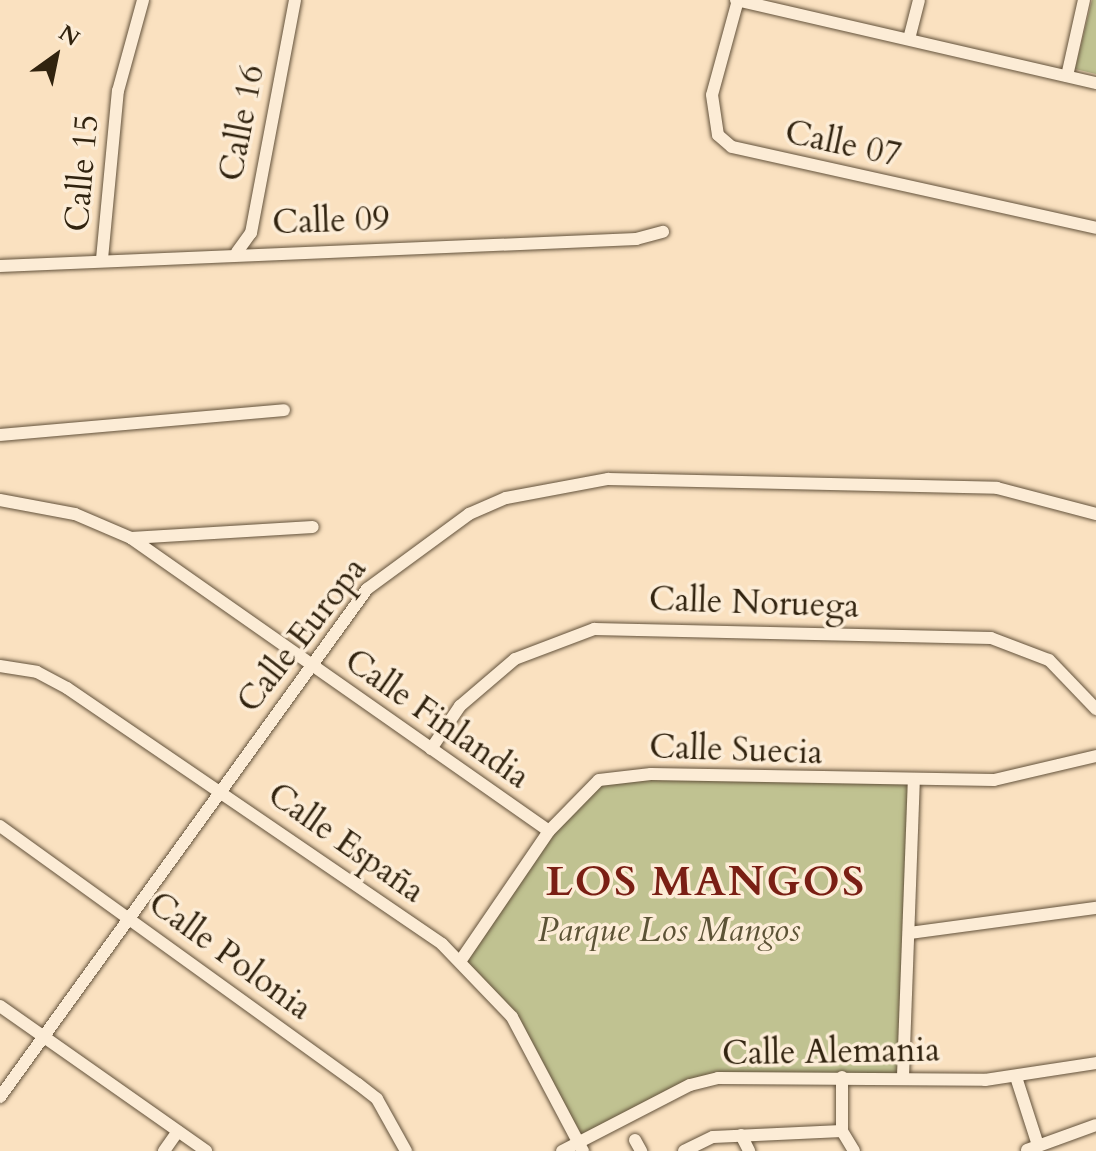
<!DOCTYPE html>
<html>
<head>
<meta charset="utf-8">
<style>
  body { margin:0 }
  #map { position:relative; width:1096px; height:1151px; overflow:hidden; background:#fae1c0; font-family:Cardo,serif }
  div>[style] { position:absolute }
  .green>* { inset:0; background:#c0c291 }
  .roads { filter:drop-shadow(0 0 2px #63523b) drop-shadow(0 0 2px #63523b) }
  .minor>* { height:12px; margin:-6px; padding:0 6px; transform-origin:6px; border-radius:6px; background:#fcecd6 }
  span { translate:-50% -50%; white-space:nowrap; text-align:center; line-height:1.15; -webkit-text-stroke:7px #fcecd6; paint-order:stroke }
  .street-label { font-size:34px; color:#31230f }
  .park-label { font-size:34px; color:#5c5336; font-style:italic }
  .district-label { font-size:42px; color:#7a1f14; font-weight:700; letter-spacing:2px }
  .north { position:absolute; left:16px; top:16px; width:80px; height:80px; -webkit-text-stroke:6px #fcecd6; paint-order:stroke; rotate:33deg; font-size:22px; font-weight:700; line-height:32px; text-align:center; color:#31230f }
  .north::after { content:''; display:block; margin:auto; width:28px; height:36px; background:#31230f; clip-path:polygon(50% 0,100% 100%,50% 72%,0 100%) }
</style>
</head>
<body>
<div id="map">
  <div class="green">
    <div style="clip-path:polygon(1092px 0,1096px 0,1096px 74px,1075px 69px)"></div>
    <div style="clip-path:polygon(620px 775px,914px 781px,903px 1076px,718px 1078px,579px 1143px,536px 1057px,461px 960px,581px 794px)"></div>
  </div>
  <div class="roads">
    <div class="minor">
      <div style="left:736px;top:0;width:369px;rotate:13deg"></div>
      <div style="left:738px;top:0;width:98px;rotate:105.3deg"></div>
      <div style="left:712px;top:95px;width:40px;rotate:81.5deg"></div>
      <div style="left:718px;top:135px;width:18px;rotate:41deg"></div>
      <div style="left:732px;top:147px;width:373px;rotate:12.5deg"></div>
      <div style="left:909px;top:39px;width:40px;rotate:-75.6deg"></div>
      <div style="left:1067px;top:76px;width:78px;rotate:-77.4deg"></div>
      <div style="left:237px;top:252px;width:24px;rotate:-54deg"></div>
      <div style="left:251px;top:233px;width:237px;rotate:-79.3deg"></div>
      <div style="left:102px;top:259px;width:169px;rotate:-84.6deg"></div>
      <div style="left:118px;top:91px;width:94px;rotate:-74.6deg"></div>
      <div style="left:0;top:266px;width:637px;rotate:-2.43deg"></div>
      <div style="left:636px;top:239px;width:28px;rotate:-15deg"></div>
      <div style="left:0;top:435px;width:285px;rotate:-5deg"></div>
      <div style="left:0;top:500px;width:76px;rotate:10.6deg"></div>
      <div style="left:75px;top:514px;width:61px;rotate:23.2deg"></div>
      <div style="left:131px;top:538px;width:510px;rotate:35.03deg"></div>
      <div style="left:131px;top:538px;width:182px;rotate:-3.5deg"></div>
      <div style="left:0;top:666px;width:37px;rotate:9deg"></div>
      <div style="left:37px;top:672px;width:34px;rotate:28deg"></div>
      <div style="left:67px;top:688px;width:454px;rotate:34.3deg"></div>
      <div style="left:442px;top:944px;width:101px;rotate:46.2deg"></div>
      <div style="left:512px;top:1017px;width:152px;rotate:62.1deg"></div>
      <div style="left:431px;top:749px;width:52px;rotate:-56deg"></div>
      <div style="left:460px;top:706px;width:72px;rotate:-40.5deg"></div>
      <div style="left:515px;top:659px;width:85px;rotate:-20.8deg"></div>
      <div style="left:594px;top:629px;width:397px;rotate:1.3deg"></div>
      <div style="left:991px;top:638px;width:62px;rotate:20.8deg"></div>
      <div style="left:1049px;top:660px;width:68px;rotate:46.2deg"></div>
      <div style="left:0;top:826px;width:441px;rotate:35.8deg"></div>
      <div style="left:358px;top:1084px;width:24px;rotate:38deg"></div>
      <div style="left:377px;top:1099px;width:60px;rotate:60.9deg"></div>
      <div style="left:910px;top:933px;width:188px;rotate:-7.7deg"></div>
      <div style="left:461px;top:960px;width:156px;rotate:-55.7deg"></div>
      <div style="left:549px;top:831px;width:71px;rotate:-45.6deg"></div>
      <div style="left:599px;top:780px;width:52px;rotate:-6.6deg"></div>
      <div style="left:651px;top:774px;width:343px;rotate:1deg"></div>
      <div style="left:994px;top:780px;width:105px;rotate:-13.2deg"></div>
      <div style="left:0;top:1006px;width:252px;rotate:35.1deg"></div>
      <div style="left:903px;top:1076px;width:295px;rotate:-87.9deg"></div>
      <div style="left:842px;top:1077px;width:54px;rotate:90deg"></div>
      <div style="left:842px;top:1131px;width:23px;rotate:59deg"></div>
      <div style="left:1016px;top:1077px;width:71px;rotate:72.1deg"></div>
      <div style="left:0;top:1097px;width:627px;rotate:-54.15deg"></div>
      <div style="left:367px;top:589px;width:127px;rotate:-36.3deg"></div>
      <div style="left:469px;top:514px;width:40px;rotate:-23.4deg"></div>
      <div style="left:506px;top:498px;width:104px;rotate:-10.6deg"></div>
      <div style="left:608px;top:479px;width:389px;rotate:1.3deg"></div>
      <div style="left:997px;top:488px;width:102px;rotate:14.7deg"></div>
      <div style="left:741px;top:1135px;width:18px;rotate:63deg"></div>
      <div style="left:635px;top:1140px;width:13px;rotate:61deg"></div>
      <div style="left:1027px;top:1150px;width:73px;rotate:-19.9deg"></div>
      <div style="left:164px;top:1151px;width:24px;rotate:-55deg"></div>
      <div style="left:562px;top:1151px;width:144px;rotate:-27.3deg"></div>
      <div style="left:690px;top:1085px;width:29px;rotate:-14deg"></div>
      <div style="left:718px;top:1078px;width:267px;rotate:0.4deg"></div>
      <div style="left:985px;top:1080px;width:112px;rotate:-8.7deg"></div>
      <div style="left:684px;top:1151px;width:32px;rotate:-26deg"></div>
      <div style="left:713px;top:1137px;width:129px;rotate:-2.7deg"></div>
    </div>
  </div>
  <div class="street-label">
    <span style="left:242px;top:123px;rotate:-79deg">Calle 16</span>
    <span style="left:843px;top:144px;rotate:12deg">Calle 07</span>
    <span style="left:82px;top:173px;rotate:-85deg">Calle 15</span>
    <span style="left:331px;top:221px;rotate:-2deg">Calle 09</span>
    <span style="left:754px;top:603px;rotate:2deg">Calle Noruega</span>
    <span style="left:302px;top:635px;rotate:-52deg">Calle Europa</span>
    <span style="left:437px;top:719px;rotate:35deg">Calle Finlandia</span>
    <span style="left:736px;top:750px;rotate:2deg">Calle Suecia</span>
    <span style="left:346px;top:843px;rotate:35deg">Calle España</span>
    <span style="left:230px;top:956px;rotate:36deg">Calle Polonia</span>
    <span style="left:831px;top:1052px;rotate:-1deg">Calle Alemania</span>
  </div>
  <div class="park-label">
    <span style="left:669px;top:931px">Parque Los Mangos</span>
  </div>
  <div class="district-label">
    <span style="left:706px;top:882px">LOS MANGOS</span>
  </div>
  <div class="north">N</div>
</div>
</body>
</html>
